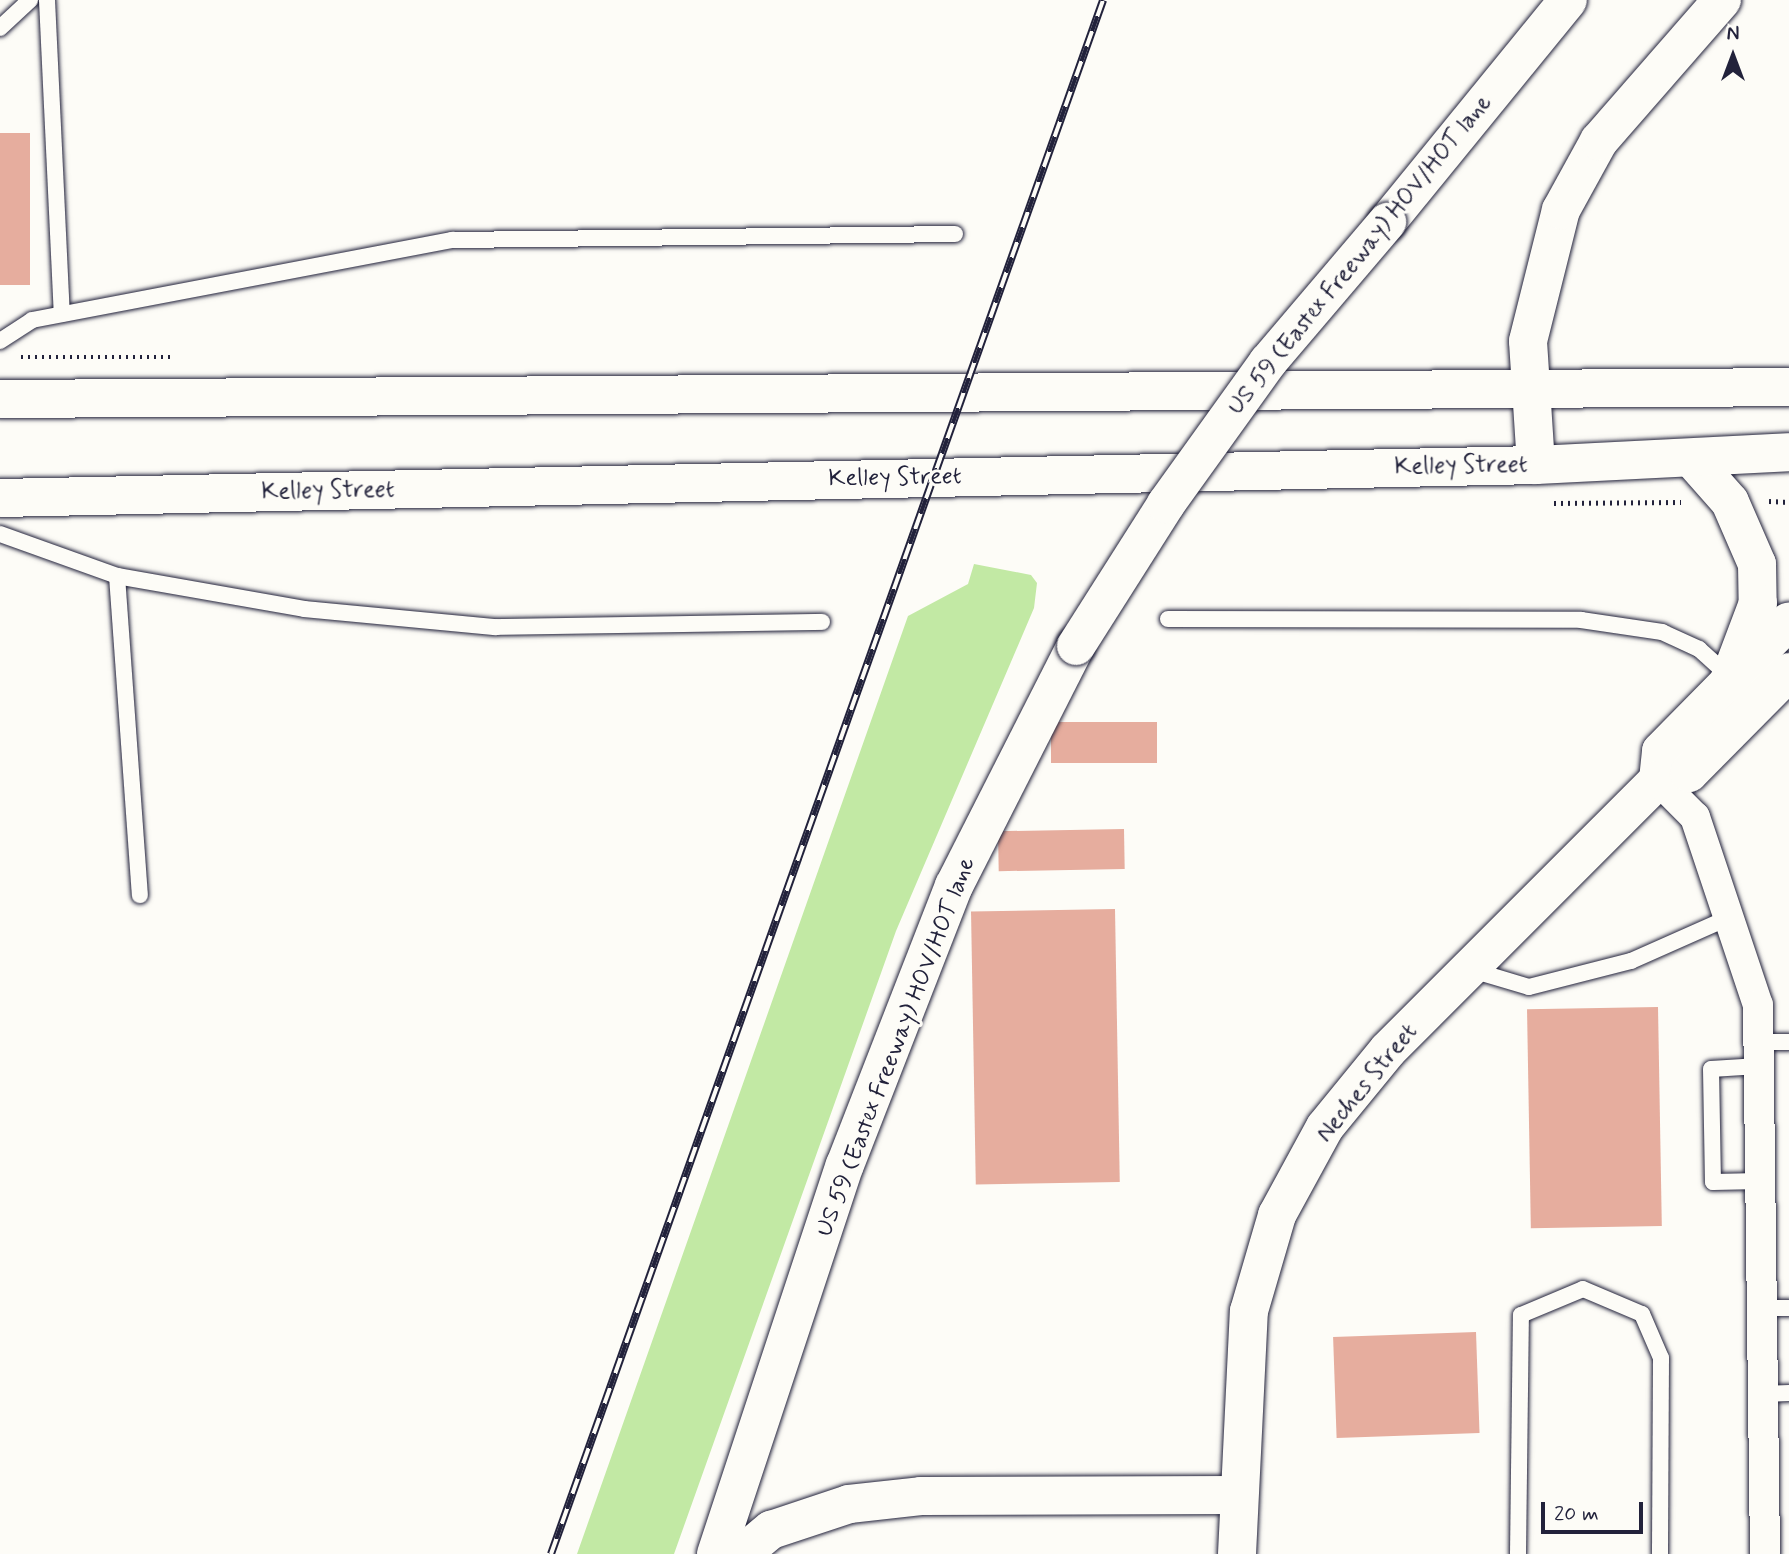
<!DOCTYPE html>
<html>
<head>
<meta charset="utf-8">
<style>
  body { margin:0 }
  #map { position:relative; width:1789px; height:1554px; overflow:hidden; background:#fdfcf7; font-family:Mynerve,sans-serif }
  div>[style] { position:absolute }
  .green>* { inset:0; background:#c2e9a4 }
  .building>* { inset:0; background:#e6ad9e; transform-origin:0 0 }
  .path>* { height:4.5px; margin-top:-2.25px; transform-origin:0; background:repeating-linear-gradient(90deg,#22223b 0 2px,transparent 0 7px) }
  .roads { filter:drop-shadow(0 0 2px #22223b) drop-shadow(0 0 2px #22223b) }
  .service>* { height:16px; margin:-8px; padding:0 8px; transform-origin:8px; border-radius:8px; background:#fdfcf7 }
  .minor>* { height:30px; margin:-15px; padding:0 15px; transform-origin:15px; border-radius:15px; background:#fdfcf7 }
  .secondary>* { height:38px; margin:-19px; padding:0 19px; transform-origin:19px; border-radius:19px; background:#fdfcf7 }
  .motorway>* { height:38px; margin:-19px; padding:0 19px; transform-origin:19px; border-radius:19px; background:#fdfcf7 }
  .rail>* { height:8px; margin-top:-4px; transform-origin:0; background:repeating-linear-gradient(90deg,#fdfcf7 0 16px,#22223b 0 32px); box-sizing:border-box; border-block:2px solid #22223b }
  .bridges { filter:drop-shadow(0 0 2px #22223b) drop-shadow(0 0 2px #22223b) }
  .motorway-bridge>* { height:38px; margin:-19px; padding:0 19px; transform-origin:19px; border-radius:19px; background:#fdfcf7 }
  span { translate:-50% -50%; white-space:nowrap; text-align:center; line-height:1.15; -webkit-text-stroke:6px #fdfcf7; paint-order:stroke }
  .street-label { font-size:24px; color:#22223b }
  .north { position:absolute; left:1698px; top:21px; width:70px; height:70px; -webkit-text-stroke:5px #fdfcf7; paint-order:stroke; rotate:0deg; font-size:19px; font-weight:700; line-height:28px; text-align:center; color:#22223b }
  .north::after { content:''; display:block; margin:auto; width:24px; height:32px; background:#22223b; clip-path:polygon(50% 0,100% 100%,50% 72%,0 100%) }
  .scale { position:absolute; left:1541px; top:1502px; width:102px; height:32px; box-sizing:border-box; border:4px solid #22223b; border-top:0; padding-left:9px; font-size:21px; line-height:24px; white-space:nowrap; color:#22223b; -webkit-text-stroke:5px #fdfcf7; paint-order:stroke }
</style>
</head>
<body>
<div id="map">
  <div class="green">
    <div style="clip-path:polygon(974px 564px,1031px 575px,1037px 583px,1034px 608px,896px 931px,674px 1554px,577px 1554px,908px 616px,968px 584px)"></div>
  </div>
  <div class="building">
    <div style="left:0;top:133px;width:30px;height:152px"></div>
    <div style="left:1157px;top:722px;width:41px;height:106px;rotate:90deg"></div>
    <div style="left:1124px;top:829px;width:40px;height:126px;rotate:89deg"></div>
    <div style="left:1115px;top:909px;width:273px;height:144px;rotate:89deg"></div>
    <div style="left:1658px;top:1007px;width:219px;height:131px;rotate:89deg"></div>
    <div style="left:1476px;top:1332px;width:101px;height:143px;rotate:88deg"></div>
  </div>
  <div class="path">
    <div style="left:21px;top:357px;width:149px"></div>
    <div style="left:1769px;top:501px;width:20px;rotate:3deg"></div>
    <div style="left:1554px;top:503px;width:127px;rotate:-0.5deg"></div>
  </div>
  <div class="roads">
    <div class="service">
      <div style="left:47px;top:0;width:314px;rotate:87.3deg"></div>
      <div style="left:0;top:28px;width:41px;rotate:-43deg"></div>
      <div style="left:0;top:341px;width:38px;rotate:-33deg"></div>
      <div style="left:32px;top:320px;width:428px;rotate:-10.8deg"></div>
      <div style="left:452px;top:240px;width:503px;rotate:-0.68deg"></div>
      <div style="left:0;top:534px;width:124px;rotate:19.7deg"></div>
      <div style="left:117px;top:576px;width:190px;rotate:10deg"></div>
      <div style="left:304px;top:609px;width:193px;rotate:5.4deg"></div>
      <div style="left:496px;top:627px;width:326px;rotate:-0.9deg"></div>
      <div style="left:117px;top:576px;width:320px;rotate:85.9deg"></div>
      <div style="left:1168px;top:619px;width:413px;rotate:0.1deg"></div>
      <div style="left:1581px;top:620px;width:82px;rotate:8.4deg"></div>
      <div style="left:1662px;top:632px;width:41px;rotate:24.7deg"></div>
      <div style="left:1699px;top:649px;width:42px;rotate:42.1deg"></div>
      <div style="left:1472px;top:970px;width:59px;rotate:16.6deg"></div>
      <div style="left:1529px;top:987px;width:105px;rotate:-14.3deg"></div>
      <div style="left:1631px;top:961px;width:106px;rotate:-23.9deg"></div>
      <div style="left:1758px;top:1042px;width:31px"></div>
      <div style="left:1759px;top:1066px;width:48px;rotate:176.4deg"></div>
      <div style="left:1711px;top:1069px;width:113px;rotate:89deg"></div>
      <div style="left:1713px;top:1182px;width:47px;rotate:-1.2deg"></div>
      <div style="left:1762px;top:1308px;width:27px"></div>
      <div style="left:1763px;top:1394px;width:26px;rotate:-2deg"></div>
      <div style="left:1518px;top:1554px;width:239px;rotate:-89.3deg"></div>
      <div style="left:1521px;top:1315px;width:67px;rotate:-22.8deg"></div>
      <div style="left:1583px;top:1289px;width:64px;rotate:23deg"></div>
      <div style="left:1642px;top:1314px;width:48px;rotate:66.6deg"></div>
      <div style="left:1661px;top:1358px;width:196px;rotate:90.3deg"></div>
    </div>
    <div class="minor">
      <div style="left:1658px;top:780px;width:52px;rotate:45deg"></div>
      <div style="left:1695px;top:817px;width:198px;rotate:71.5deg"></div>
      <div style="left:1758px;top:1005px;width:549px;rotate:89.27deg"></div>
    </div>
    <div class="secondary">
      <div style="left:0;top:399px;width:1789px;rotate:-0.38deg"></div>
      <div style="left:1692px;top:459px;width:57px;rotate:48.5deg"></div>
      <div style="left:1730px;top:502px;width:68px;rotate:66.5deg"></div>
      <div style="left:1757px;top:564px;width:39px;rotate:89deg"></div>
      <div style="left:1758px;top:603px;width:79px;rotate:110.7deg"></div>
      <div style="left:0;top:498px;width:1536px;rotate:-1.23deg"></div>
      <div style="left:1536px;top:465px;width:253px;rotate:-2.9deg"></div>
      <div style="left:1658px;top:780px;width:29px;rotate:-84deg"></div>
      <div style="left:1661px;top:751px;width:182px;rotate:-45.4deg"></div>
      <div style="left:1237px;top:1554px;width:243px;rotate:-87.2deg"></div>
      <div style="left:1249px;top:1311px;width:100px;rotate:-73.7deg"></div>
      <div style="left:1277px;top:1215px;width:100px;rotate:-61.4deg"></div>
      <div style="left:1325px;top:1127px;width:99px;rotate:-50.7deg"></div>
      <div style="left:1388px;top:1050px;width:382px;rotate:-45deg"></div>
      <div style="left:1658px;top:780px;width:32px;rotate:-13deg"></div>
      <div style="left:1689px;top:773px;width:142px;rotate:-45.3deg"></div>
    </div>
    <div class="motorway">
      <div style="left:1387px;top:222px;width:286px;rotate:-50.8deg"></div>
      <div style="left:1536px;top:465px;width:124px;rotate:-93.7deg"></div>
      <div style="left:1528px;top:341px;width:135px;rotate:-75.9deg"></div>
      <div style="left:1561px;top:210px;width:79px;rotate:-61.2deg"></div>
      <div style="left:1599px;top:141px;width:187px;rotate:-48.9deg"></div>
      <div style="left:716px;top:1554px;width:410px;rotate:-71.7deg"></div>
      <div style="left:845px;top:1165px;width:300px;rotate:-68.7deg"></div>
      <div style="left:954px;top:886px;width:269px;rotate:-63.1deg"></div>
      <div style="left:742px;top:1554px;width:38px;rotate:-40deg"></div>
      <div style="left:771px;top:1530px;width:82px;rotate:-18.4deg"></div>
      <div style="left:849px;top:1504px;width:72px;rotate:-6.3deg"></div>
      <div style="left:921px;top:1496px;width:315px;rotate:-0.2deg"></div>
    </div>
  </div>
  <div class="rail">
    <div style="left:551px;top:1554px;width:1649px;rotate:-70.44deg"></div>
  </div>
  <div class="bridges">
    <div class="motorway-bridge">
      <div style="left:1076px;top:646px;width:168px;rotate:-57.6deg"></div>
      <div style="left:1166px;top:504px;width:175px;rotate:-54.3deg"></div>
      <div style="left:1268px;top:362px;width:184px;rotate:-49.6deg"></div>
    </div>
  </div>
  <div class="street-label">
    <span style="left:1360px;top:255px;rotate:-51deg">US 59 (Eastex Freeway) HOV/HOT lane</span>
    <span style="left:1461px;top:466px;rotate:-1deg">Kelley Street</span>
    <span style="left:895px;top:478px;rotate:-1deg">Kelley Street</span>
    <span style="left:328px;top:491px;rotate:-1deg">Kelley Street</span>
    <span style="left:896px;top:1047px;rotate:-69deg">US 59 (Eastex Freeway) HOV/HOT lane</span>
    <span style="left:1367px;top:1083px;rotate:-51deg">Neches Street</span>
  </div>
  <div class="north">N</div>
  <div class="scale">20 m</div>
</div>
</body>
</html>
